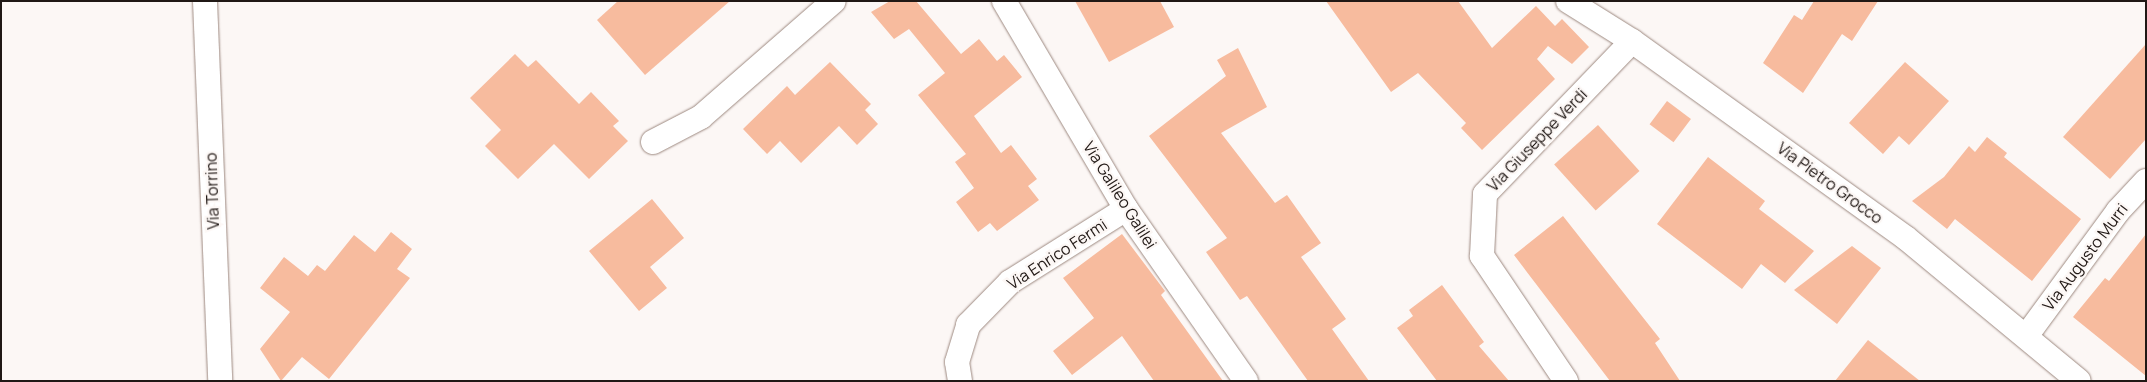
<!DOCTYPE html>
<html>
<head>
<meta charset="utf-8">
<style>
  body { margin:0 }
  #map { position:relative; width:2147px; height:382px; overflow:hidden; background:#fcf7f5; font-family:Manrope,sans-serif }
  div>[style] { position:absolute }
  .building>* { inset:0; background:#f7bb9e; transform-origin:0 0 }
  .roads { filter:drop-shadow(0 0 1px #9d8980) drop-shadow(0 0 1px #9d8980) }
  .street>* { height:24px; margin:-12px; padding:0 12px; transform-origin:12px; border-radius:12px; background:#fff }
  span { translate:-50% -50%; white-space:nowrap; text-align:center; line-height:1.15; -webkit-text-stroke:4.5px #fcf7f5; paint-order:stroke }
  .street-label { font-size:16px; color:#201815 }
  .frame { position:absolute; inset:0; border:2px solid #201815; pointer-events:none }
</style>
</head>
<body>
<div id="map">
  <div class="building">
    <div style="clip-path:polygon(618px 1px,730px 1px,645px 75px,597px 20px)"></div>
    <div style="clip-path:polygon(890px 1px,916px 1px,961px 54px,979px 39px,997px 61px,1004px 55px,1022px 77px,974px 116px,1001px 153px,1011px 145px,1037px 179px,1028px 186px,1039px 200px,997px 231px,990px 223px,978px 232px,956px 202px,974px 188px,955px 162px,966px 154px,918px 95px,945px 73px,909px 29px,894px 39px,871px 12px)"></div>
    <div style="clip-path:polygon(1075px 1px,1160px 1px,1174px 27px,1109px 62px)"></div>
    <div style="clip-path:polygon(1326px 1px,1458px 1px,1492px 48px,1536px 6px,1555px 26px,1562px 19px,1589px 47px,1572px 64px,1548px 46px,1537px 59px,1555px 79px,1482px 150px,1461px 128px,1466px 123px,1418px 73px,1391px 92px)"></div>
    <div style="clip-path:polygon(1814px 1px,1878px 1px,1852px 41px,1842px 34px,1803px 93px,1763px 63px,1794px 15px,1802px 20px)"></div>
    <div style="clip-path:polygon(2146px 44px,2146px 139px,2110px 179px,2063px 137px)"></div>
    <div style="clip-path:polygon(1238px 48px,1267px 107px,1221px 133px,1275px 203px,1287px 195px,1321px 243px,1301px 257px,1346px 319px,1332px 329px,1369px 381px,1308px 381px,1247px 296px,1240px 300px,1206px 252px,1227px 238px,1149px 136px,1226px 76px,1217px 60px)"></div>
    <div style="clip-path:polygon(515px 54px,528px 67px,536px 60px,579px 104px,591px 92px,619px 121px,613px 126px,628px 141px,589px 179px,554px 144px,518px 179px,485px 146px,501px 130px,470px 98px)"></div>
    <div style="clip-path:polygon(830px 62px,871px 104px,865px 110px,878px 124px,857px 145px,839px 126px,801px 163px,780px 141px,767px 154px,743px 129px,787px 86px,795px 95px)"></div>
    <div style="clip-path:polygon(1905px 62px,1949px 101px,1909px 145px,1899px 136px,1883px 154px,1849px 123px)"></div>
    <div style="left:1667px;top:101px;width:30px;height:29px;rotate:37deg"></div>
    <div style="left:1598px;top:125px;width:62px;height:59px;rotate:48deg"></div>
    <div style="clip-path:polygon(1987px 137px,2007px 153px,2004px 157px,2081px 219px,2032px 281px,1955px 219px,1947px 229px,1912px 201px,1944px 177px,1969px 146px,1975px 152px)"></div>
    <div style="clip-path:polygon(1708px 157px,1765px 201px,1759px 209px,1814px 251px,1785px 283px,1761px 264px,1742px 289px,1657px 224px)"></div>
    <div style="clip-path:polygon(652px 199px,684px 238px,650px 267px,667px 288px,639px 311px,589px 251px)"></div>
    <div style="clip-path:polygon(1563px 216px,1660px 339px,1655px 343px,1680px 381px,1610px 381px,1514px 255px)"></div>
    <div style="clip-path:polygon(391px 232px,412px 249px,397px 269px,410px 278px,329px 379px,302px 357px,281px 381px,260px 349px,290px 312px,260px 288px,284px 257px,308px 276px,317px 265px,325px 271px,354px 235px,375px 252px)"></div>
    <div style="clip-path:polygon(1122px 234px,1165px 291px,1161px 295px,1223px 381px,1154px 381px,1122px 336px,1072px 375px,1053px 351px,1094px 318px,1063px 278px)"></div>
    <div style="clip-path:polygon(2146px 234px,2146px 376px,2073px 317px,2105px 278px,2109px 281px)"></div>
    <div style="clip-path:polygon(1852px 246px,1881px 268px,1837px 324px,1794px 290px)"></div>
    <div style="clip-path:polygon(1442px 285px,1484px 342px,1479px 346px,1509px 381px,1437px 381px,1397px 328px,1413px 316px,1409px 310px)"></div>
    <div style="clip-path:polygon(1868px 340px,1920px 381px,1835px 381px)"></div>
  </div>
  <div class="roads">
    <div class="street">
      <div style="left:205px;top:1px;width:380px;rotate:87.7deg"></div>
      <div style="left:1004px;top:1px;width:241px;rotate:59.6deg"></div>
      <div style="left:1126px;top:209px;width:210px;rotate:55.1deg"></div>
      <div style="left:1568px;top:1px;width:75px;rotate:32deg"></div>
      <div style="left:1632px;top:41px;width:337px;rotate:35.7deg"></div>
      <div style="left:1906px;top:238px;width:224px;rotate:39.6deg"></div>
      <div style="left:653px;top:142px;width:54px;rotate:-27.5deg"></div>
      <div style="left:701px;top:117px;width:176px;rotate:-41.1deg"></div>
      <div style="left:2027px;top:335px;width:154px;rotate:-53.7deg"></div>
      <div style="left:2118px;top:211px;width:41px;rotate:-47deg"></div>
      <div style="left:960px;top:381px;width:19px;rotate:-99deg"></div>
      <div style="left:957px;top:362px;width:39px;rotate:-73deg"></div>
      <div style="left:968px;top:325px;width:60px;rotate:-45.7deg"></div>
      <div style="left:1010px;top:282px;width:137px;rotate:-32.2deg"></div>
      <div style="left:1566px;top:381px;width:151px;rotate:-123.9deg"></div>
      <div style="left:1482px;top:256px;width:62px;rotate:-87.2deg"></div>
      <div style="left:1485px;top:194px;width:212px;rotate:-46.1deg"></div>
    </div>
  </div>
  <div class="street-label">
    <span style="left:1537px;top:140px;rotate:-46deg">Via Giuseppe Verdi</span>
    <span style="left:1830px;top:183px;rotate:36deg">Via Pietro Grocco</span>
    <span style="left:212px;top:191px;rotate:-92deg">Via Torrino</span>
    <span style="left:1120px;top:195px;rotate:58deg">Via Galileo Galilei</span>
    <span style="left:1057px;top:254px;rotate:-33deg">Via Enrico Fermi</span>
    <span style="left:2085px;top:257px;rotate:-53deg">Via Augusto Murri</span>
  </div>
  <div class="frame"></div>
</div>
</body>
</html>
